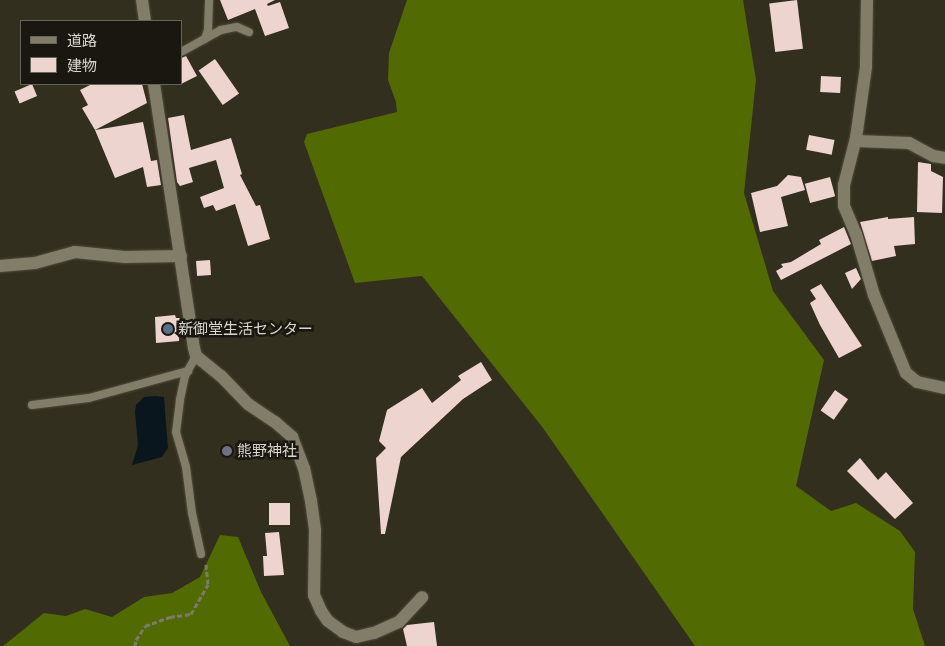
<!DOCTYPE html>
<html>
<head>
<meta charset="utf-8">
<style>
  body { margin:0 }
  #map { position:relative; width:945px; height:646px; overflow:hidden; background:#332f1e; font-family:Mulish,"Noto Sans JP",sans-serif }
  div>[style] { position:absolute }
  .forest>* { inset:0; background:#516a01 }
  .water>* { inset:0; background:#09161e }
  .building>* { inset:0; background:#eed4ce; transform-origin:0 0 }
  .path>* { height:3px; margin-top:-1.5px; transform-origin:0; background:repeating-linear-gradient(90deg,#7d7a6c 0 5px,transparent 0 7.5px) }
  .roads { filter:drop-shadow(0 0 1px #504d3d) drop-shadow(0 0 1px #504d3d) }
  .lane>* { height:8px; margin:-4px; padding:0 4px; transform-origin:4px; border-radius:4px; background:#817d69 }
  .street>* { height:12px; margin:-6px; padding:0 6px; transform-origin:6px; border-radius:6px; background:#817d69 }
  .dots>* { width:14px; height:14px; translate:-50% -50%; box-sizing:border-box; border:2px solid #19170f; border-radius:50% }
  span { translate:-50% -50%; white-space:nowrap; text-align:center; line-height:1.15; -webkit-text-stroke:5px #19170f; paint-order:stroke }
  .poi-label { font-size:15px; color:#d9d7cc }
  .left { translate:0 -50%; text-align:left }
  .legend { position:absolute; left:20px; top:20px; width:162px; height:65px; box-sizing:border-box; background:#19170f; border:1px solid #66645b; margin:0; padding:6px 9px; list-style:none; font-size:15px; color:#d9d7cc }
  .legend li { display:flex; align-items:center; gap:10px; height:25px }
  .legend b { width:25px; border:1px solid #66645b }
</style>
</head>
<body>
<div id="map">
  <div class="forest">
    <div style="clip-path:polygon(407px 0,743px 0,756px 80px,744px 193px,773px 291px,824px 360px,796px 486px,831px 511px,856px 503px,900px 531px,915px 552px,913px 609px,925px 646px,695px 646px,543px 428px,422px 276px,355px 283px,304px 142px,307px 134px,397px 112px,396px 102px,388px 80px,389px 53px)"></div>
    <div style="clip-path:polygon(220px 535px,238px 537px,261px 592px,290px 646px,3px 646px,44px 613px,66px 616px,85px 609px,112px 617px,144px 597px,172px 593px,200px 577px)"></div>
  </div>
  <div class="water">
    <div style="clip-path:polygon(155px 396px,164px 397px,168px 448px,162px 457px,132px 465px,138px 445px,135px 412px,136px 405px,144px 397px)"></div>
  </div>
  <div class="building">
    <div style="clip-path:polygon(220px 0,275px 0,267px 4px,268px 6px,280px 2px,289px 28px,265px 36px,255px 9px,228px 20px)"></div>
    <div style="left:797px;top:0;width:49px;height:28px;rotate:83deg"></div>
    <div style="clip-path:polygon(186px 56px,197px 76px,181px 84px,181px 58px)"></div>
    <div style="left:215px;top:59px;width:42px;height:20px;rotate:55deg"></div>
    <div style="left:821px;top:76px;width:20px;height:16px;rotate:3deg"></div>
    <div style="left:32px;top:84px;width:13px;height:19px;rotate:67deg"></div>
    <div style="clip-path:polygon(92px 84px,142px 84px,147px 103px,95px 130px,82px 108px,88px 105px,80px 90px)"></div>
    <div style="clip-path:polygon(184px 115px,191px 150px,231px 138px,242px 174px,240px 175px,256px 206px,260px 205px,270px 239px,248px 246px,235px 204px,216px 211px,213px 205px,204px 208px,200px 197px,224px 188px,216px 160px,189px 168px,193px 182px,180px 186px,177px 182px,168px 118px)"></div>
    <div style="clip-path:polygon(143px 122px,151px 161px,157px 160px,161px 185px,147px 187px,143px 167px,115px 178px,95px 130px)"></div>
    <div style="left:809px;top:135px;width:26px;height:15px;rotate:11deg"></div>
    <div style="clip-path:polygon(918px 162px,931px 164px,931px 171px,943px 177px,942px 213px,917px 212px)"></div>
    <div style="clip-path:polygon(788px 175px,801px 177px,805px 190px,781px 197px,788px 226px,760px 232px,751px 193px,777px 186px)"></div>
    <div style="left:830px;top:177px;width:20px;height:26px;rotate:75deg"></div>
    <div style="clip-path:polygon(888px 217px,888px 219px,914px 217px,915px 244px,894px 246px,896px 256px,872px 261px,860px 222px)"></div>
    <div style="clip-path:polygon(844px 227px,851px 244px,781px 280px,776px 271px,783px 267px,781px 264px,791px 262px,821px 244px,819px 240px)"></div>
    <div style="left:210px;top:260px;width:15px;height:14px;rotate:86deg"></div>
    <div style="clip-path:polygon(856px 268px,861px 279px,852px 289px,845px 273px)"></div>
    <div style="clip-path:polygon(821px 284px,862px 346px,839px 358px,820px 325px,810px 303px,816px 299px,810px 290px)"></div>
    <div style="clip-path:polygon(175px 315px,176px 318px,180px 318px,179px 341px,156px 343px,155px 317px)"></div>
    <div style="clip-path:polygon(481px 362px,492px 380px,463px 399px,401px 457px,385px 534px,381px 534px,376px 458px,386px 448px,379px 441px,387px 410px,422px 388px,432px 403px,461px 380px,458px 376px)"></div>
    <div style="left:835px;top:390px;width:16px;height:25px;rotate:35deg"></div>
    <div style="clip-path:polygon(860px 458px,878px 480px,886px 472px,913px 503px,895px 519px,847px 471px)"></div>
    <div style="left:290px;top:503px;width:22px;height:21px;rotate:90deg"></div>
    <div style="clip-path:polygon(279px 532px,284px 575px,264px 576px,263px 556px,267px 556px,265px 533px)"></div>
    <div style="clip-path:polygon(434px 622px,437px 646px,407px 646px,403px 629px,407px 625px)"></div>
  </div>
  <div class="path">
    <div style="left:135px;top:646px;width:6px;rotate:-81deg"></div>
    <div style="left:136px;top:640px;width:17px;rotate:-57deg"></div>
    <div style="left:145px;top:626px;width:27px;rotate:-20deg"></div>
    <div style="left:170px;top:617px;width:21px;rotate:-8deg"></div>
    <div style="left:191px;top:614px;width:34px;rotate:-60deg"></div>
    <div style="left:208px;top:584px;width:20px;rotate:-96deg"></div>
  </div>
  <div class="roads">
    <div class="lane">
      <div style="left:205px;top:39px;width:9px;rotate:-72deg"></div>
      <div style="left:208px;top:30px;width:30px;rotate:-88deg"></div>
      <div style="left:181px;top:52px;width:46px;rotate:-28.8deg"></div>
      <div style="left:221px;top:30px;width:16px;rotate:-11deg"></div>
      <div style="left:237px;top:27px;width:13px;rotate:23deg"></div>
      <div style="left:196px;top:356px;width:23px;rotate:119deg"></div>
      <div style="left:185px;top:376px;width:25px;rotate:102deg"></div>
      <div style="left:180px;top:400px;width:32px;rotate:97deg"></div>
      <div style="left:176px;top:432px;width:36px;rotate:74deg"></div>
      <div style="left:186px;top:467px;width:46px;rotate:82.6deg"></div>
      <div style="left:192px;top:513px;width:42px;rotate:77.6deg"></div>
      <div style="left:32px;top:405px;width:57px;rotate:-7deg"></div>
      <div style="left:89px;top:398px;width:103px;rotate:-15.3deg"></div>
    </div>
    <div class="street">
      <div style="left:142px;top:0;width:21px;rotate:82deg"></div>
      <div style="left:867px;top:0;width:67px;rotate:90.9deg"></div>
      <div style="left:866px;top:67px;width:72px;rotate:98deg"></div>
      <div style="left:856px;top:138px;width:49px;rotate:104.3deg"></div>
      <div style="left:844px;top:185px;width:21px;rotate:90deg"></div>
      <div style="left:844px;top:206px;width:30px;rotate:67deg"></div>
      <div style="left:856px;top:234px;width:64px;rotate:73.6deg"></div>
      <div style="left:874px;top:295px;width:84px;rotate:67.7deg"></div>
      <div style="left:906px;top:373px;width:14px;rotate:39deg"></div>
      <div style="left:917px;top:382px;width:29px;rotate:12deg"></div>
      <div style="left:154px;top:84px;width:267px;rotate:81.4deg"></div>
      <div style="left:194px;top:348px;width:8px;rotate:76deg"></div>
      <div style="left:196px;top:356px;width:32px;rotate:39deg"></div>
      <div style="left:221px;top:376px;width:39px;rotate:46deg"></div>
      <div style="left:248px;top:404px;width:32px;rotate:34deg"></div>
      <div style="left:275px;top:422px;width:23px;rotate:41deg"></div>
      <div style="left:292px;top:437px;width:33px;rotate:69deg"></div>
      <div style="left:304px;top:468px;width:34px;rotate:78deg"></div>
      <div style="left:311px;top:501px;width:30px;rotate:82deg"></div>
      <div style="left:315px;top:531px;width:64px;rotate:90.9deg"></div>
      <div style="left:314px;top:595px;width:17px;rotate:66deg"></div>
      <div style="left:321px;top:611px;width:12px;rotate:55deg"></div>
      <div style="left:328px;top:621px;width:19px;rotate:36deg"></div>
      <div style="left:343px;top:632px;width:14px;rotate:21deg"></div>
      <div style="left:356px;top:637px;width:18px;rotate:-13deg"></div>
      <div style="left:374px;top:633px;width:27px;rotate:-24deg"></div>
      <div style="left:399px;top:622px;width:34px;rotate:-47deg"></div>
      <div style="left:856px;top:141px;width:53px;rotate:2.2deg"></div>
      <div style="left:909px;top:143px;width:27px;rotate:28deg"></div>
      <div style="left:933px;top:156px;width:12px;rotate:9deg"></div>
      <div style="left:0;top:266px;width:35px;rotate:-5deg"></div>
      <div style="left:35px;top:263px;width:41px;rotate:-15.4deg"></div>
      <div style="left:75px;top:252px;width:50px;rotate:5.7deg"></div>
      <div style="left:125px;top:257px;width:56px;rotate:-1deg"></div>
    </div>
  </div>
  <div class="dots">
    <div style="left:168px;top:329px;background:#5c6f8a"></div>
    <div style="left:227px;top:451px;background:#6b7280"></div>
  </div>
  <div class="poi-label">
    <span class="left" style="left:178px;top:329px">新御堂生活センター</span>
    <span class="left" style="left:237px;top:451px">熊野神社</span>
  </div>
  <ul class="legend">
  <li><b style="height:6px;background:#817d69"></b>道路</li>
  <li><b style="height:14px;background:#eed4ce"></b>建物</li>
  </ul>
</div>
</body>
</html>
